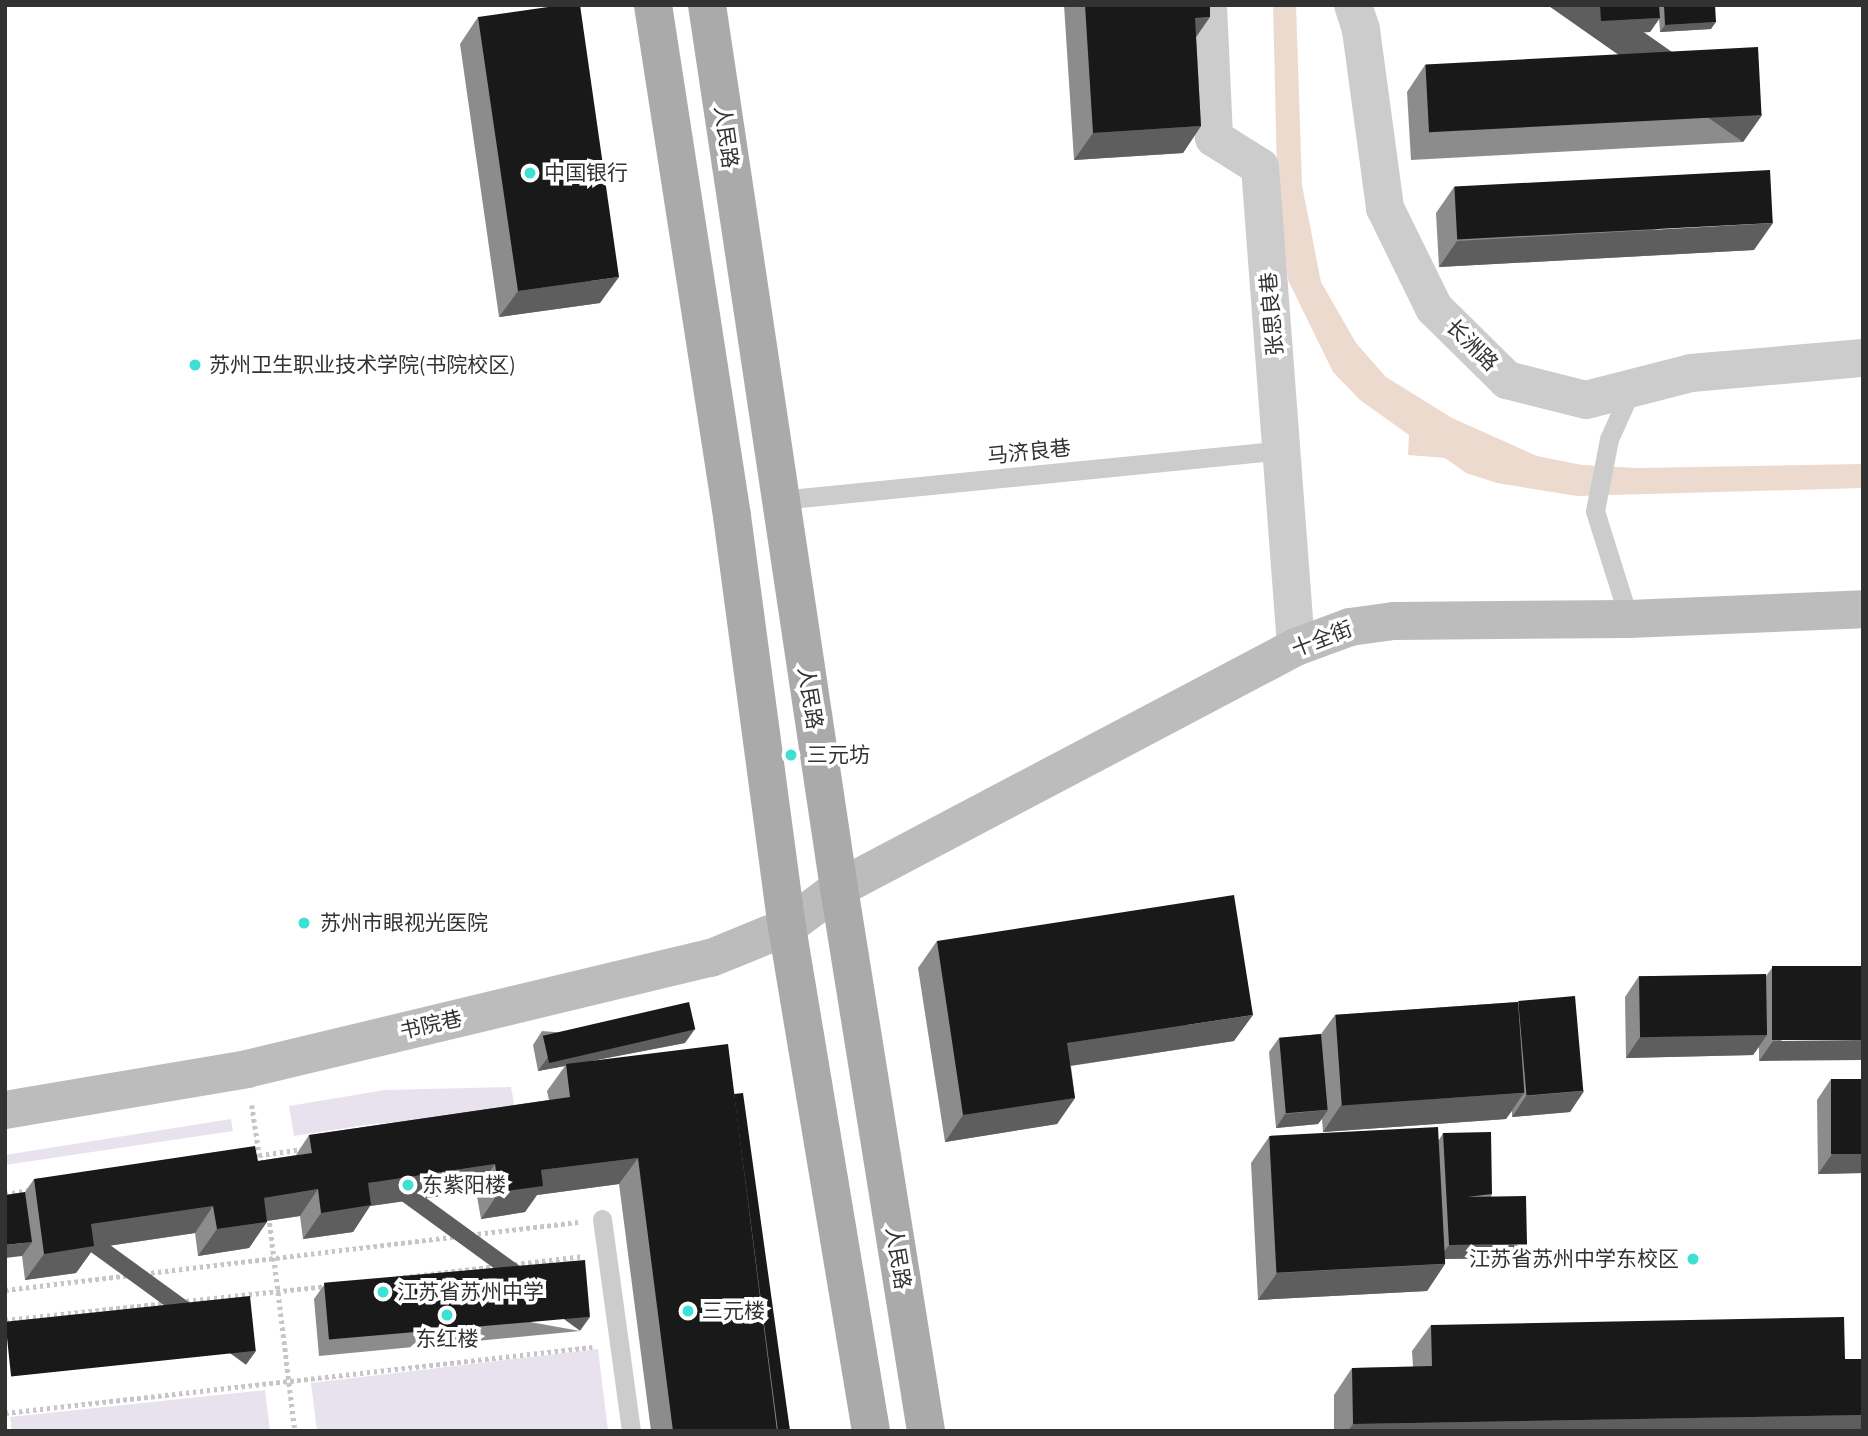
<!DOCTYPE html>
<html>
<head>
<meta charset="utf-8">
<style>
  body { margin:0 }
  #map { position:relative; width:1868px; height:1436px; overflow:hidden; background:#fff; font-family:"Source Sans 3","Noto Sans SC",sans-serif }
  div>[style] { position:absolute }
  .green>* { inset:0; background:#e7e2ee }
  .water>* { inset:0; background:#eddacf }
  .path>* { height:4.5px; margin-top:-2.25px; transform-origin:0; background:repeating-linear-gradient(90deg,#c6c6c6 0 3.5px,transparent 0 7px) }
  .service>* { height:19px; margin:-9.5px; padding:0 9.5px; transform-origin:9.5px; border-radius:9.5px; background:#ccc }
  .minor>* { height:38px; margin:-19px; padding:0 19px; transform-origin:19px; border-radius:19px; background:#ccc }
  .secondary>* { height:38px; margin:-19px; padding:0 19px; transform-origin:19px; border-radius:19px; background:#bcbcbc }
  .primary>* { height:38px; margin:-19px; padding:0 19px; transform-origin:19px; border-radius:19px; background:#aaa }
  .wall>* { inset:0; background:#8c8c8c }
  .shaded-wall>* { inset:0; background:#5e5e5e; transform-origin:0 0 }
  .building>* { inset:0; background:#191919; transform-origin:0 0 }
  .dots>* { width:19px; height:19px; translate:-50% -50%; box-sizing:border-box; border:4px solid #fff; border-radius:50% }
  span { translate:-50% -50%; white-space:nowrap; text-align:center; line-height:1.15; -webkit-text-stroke:7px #fff; paint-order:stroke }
  .street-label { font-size:21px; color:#323232 }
  .poi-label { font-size:21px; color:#323232 }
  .left { translate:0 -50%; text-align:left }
  .right { translate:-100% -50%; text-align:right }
  .frame { position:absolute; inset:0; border:7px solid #323232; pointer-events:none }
</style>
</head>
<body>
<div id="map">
  <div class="green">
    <div style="clip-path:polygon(511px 1087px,516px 1114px,372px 1124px,294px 1136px,289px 1106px,385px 1090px)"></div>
    <div style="clip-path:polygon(231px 1119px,233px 1131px,5px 1165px,5px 1155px)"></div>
    <div style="clip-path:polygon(598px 1349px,608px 1431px,317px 1431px,311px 1383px)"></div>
    <div style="clip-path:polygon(265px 1390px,270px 1431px,12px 1431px,10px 1417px)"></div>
  </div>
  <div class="water">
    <div style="clip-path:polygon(1273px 5px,1296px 5px,1302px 185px,1321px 282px,1356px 343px,1386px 377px,1452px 418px,1537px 456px,1582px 465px,1638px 468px,1863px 464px,1863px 488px,1577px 496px,1497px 483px,1466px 473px,1445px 458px,1408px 455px,1409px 435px,1360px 400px,1333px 372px,1288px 280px,1277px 171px)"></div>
  </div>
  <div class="path">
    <div style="left:252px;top:1105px;width:62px;rotate:81.6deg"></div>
    <div style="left:252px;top:1156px;width:53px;rotate:-7.5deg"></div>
    <div style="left:5px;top:1194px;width:24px;rotate:-9deg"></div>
    <div style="left:269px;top:1216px;width:217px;rotate:83.1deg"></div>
    <div style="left:396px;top:1278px;width:187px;rotate:-6.7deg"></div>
    <div style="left:5px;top:1290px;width:577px;rotate:-6.77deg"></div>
    <div style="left:5px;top:1320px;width:325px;rotate:-6deg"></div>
    <div style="left:5px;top:1413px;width:591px;rotate:-6.42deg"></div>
  </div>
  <div class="service">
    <div style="left:780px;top:500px;width:506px;rotate:-5.67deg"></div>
    <div style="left:1629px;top:619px;width:113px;rotate:-107.5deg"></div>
    <div style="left:1595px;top:511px;width:73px;rotate:-79deg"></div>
    <div style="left:1609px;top:439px;width:56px;rotate:-65.7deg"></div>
    <div style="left:602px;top:1219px;width:214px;rotate:82.2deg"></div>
  </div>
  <div class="minor">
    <div style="left:1208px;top:5px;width:133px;rotate:87.4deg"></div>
    <div style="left:1214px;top:138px;width:54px;rotate:32.2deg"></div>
    <div style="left:1260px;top:167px;width:481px;rotate:85.7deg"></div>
    <div style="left:1353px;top:5px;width:26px;rotate:72deg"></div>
    <div style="left:1361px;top:30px;width:180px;rotate:82.3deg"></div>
    <div style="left:1385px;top:208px;width:111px;rotate:63.9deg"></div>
    <div style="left:1434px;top:308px;width:103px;rotate:44.6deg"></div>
    <div style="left:1507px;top:380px;width:81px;rotate:14.2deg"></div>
    <div style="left:1586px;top:400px;width:108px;rotate:-14.4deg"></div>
    <div style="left:1691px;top:373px;width:173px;rotate:-5deg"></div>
  </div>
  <div class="secondary">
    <div style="left:5px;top:1110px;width:245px;rotate:-9.6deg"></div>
    <div style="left:247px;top:1069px;width:477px;rotate:-13.5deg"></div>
    <div style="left:711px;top:958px;width:82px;rotate:-22.2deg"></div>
    <div style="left:787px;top:927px;width:65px;rotate:-36.9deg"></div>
    <div style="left:839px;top:888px;width:517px;rotate:-27.81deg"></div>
    <div style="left:1296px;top:647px;width:58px;rotate:-20.3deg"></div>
    <div style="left:1350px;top:627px;width:44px;rotate:-7.8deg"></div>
    <div style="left:1394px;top:621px;width:235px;rotate:-0.5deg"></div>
    <div style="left:1629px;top:619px;width:234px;rotate:-2.4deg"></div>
  </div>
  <div class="primary">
    <div style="left:653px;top:5px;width:517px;rotate:81.21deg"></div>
    <div style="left:732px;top:516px;width:415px;rotate:82.4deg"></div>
    <div style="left:787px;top:927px;width:511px;rotate:80.54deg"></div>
    <div style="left:707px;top:5px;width:893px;rotate:81.5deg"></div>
    <div style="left:839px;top:888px;width:550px;rotate:80.9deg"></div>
  </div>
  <div class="wall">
    <div style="clip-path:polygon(1064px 5px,1210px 5px,1196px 37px,1201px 126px,1183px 153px,1074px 160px)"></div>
    <div style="clip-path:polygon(1594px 5px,1659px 5px,1659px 6px,1660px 5px,1715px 5px,1711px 29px,1660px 32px,1659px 18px,1650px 32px,1592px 35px,1590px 11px)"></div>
    <div style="clip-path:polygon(478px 17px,600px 303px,499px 317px,460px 44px)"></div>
    <div style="clip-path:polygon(1425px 65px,1762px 115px,1743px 142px,1411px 160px,1407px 92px)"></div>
    <div style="clip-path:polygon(1454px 187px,1754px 250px,1439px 267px,1436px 213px)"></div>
    <div style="clip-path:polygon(937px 941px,1234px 1041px,1071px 1066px,1075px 1098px,1057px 1124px,945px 1142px,918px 968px)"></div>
    <div style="clip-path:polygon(1863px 966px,1759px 1061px,1759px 1047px,1753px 1055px,1626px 1058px,1625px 997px,1639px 976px,1766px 976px,1772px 968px)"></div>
    <div style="clip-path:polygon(1517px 1002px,1584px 1091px,1570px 1112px,1512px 1117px,1512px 1111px,1506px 1119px,1323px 1132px,1322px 1119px,1318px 1124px,1276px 1128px,1269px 1052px,1279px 1038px,1321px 1034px,1335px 1015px)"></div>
    <div style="clip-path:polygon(542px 1031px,685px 1043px,590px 1061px,734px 1094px,790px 1431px,651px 1431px,619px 1184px,537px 1195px,525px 1212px,481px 1219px,476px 1191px,370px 1206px,353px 1232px,303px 1239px,300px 1216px,267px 1221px,249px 1248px,198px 1256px,195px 1233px,94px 1248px,76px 1273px,25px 1280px,22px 1256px,25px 1192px,34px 1179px,258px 1161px,296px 1155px,309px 1135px,549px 1100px,547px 1091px,565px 1066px,538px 1071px,533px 1045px)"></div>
    <div style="clip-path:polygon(1831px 1079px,1863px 1079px,1863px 1173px,1818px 1174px,1817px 1100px)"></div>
    <div style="clip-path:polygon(1443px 1133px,1492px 1194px,1491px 1197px,1518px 1258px,1445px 1259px,1445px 1264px,1427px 1291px,1258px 1300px,1251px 1163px,1269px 1137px,1439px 1140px)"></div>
    <div style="clip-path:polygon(324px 1285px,580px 1331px,319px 1356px,314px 1299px)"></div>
    <div style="clip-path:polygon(1431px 1325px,1845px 1359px,1863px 1431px,1334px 1431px,1334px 1395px,1352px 1368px,1413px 1367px,1412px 1351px)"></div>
  </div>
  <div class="shaded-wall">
    <div style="clip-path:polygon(1210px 17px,1192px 43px,1195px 18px)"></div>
    <div style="clip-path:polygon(1660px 18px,1650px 32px,1592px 35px,1601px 21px)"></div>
    <div style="clip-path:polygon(1716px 22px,1711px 29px,1660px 32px,1665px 25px)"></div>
    <div style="left:1762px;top:115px;width:33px;height:333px;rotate:125deg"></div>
    <div style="clip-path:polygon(1201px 126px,1183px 153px,1074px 160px,1093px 133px)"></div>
    <div style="clip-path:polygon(1773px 223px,1754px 250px,1439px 267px,1457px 241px)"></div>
    <div style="clip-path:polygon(619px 277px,600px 303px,499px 317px,518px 291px)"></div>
    <div style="clip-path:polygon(1253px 1015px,1234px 1041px,1048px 1069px,1067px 1043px)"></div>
    <div style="clip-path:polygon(695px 1029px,685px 1043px,566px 1066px,566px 1064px,565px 1066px,538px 1071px,548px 1057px)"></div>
    <div style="clip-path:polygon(1767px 1035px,1753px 1055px,1626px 1058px,1640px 1037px)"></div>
    <div style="clip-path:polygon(1863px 1040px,1863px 1060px,1759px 1061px,1773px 1041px)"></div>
    <div style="clip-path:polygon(1584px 1091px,1570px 1112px,1512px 1117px,1526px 1096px)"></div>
    <div style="clip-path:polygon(1524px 1093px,1506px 1119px,1323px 1132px,1341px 1105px)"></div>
    <div style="clip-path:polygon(1075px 1098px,1057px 1124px,945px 1142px,963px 1115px)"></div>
    <div style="clip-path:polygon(1328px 1110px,1318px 1124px,1276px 1128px,1285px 1114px)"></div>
    <div style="clip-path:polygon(1863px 1153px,1863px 1173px,1818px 1174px,1832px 1154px)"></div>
    <div style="clip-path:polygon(638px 1158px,619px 1184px,537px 1195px,525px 1212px,481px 1219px,499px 1192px,541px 1170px)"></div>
    <div style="clip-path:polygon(495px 1164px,476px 1191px,370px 1206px,353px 1232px,303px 1239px,321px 1213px,368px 1183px)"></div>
    <div style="clip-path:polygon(318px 1189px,300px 1216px,245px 1224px,264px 1198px)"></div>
    <div style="clip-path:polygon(213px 1206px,195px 1233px,94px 1248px,76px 1273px,25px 1280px,44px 1254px,91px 1224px)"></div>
    <div style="clip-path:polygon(267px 1222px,249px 1248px,198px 1256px,217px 1229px)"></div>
    <div style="clip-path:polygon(32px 1242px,22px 1256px,5px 1258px,5px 1245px)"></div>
    <div style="clip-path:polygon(1527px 1244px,1518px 1258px,1439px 1259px,1449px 1245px)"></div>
    <div style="clip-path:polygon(1445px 1264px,1427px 1291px,1258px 1300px,1277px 1273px)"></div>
    <div style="left:590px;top:1317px;width:17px;height:262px;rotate:126deg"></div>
    <div style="left:256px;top:1351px;width:17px;height:252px;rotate:126deg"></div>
    <div style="clip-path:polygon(1863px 1415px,1863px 1431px,1348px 1431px,1353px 1424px)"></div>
  </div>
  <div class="building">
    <div style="clip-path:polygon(562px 5px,580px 5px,619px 277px,518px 291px,478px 17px)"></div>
    <div style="clip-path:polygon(1085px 5px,1210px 5px,1210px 17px,1195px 18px,1201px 126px,1093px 133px)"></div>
    <div style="clip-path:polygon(1600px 5px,1659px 5px,1660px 18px,1601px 21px)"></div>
    <div style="clip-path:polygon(1664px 5px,1715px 5px,1716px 22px,1665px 25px)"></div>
    <div style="left:1758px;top:47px;width:68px;height:333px;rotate:87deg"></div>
    <div style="left:1770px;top:170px;width:53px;height:316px;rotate:87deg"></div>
    <div style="clip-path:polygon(1234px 895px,1253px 1015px,1067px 1043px,1075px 1098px,963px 1115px,937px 941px)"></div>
    <div style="left:1863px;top:966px;width:74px;height:91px;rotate:90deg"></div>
    <div style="left:1766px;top:974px;width:61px;height:127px;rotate:89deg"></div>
    <div style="left:1575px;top:996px;width:95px;height:57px;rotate:85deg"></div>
    <div style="left:689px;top:1002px;width:28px;height:150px;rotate:77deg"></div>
    <div style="left:1518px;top:1002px;width:91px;height:183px;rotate:86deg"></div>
    <div style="left:1321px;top:1034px;width:76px;height:42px;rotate:85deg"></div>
    <div style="clip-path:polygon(728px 1044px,777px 1431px,673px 1431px,638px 1158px,541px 1170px,543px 1186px,499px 1192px,495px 1164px,368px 1183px,371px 1205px,321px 1213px,318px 1189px,264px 1198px,267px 1222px,217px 1229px,213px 1206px,91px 1224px,94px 1246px,44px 1254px,34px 1179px,255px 1146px,258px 1161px,312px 1153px,309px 1135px,570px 1097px,566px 1064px)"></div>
    <div style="left:1831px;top:1079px;width:32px;height:75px"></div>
    <div style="clip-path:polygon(743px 1093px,790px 1431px,778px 1431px,734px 1094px)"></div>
    <div style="left:1438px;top:1127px;width:137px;height:169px;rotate:87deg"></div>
    <div style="clip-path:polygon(1491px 1132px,1492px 1194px,1467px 1197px,1526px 1196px,1527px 1244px,1449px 1245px,1443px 1133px)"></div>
    <div style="clip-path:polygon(25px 1192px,32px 1242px,5px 1245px,5px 1195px)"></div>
    <div style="left:585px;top:1260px;width:57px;height:262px;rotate:85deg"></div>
    <div style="left:250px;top:1296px;width:55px;height:246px;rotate:84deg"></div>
    <div style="clip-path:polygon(1844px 1317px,1845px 1359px,1863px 1359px,1863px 1415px,1353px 1424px,1352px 1368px,1432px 1366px,1431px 1325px)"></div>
  </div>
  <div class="dots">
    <div style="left:530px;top:173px;background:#3de1d3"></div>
    <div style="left:195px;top:365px;background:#3de1d3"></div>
    <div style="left:791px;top:755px;background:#3de1d3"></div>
    <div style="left:304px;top:923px;background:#3de1d3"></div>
    <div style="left:408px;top:1185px;background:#3de1d3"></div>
    <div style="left:1693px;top:1259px;background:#3de1d3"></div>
    <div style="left:383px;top:1292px;background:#3de1d3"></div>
    <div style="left:688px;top:1311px;background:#3de1d3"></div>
    <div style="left:447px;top:1315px;background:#3de1d3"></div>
  </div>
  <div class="street-label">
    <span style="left:726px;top:137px;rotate:82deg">人民路</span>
    <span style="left:1272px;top:314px;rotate:-95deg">张思良巷</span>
    <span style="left:1472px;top:345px;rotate:45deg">长洲路</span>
    <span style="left:1029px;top:452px;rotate:-6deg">马济良巷</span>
    <span style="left:1322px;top:639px;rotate:-21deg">十全街</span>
    <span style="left:810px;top:698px;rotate:81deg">人民路</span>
    <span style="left:431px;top:1025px;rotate:-13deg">书院巷</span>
    <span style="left:898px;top:1258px;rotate:81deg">人民路</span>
  </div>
  <div class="poi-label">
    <span class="left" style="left:544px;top:173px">中国银行</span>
    <span class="left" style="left:209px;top:365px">苏州卫生职业技术学院(书院校区)</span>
    <span class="left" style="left:807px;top:755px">三元坊</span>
    <span class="left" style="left:320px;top:923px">苏州市眼视光医院</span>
    <span class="left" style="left:422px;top:1185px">东紫阳楼</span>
    <span class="right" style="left:1679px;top:1259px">江苏省苏州中学东校区</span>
    <span class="left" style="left:397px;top:1292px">江苏省苏州中学</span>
    <span class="left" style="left:702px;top:1311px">三元楼</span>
    <span style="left:447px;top:1339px">东红楼</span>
  </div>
  <div class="frame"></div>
</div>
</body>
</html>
